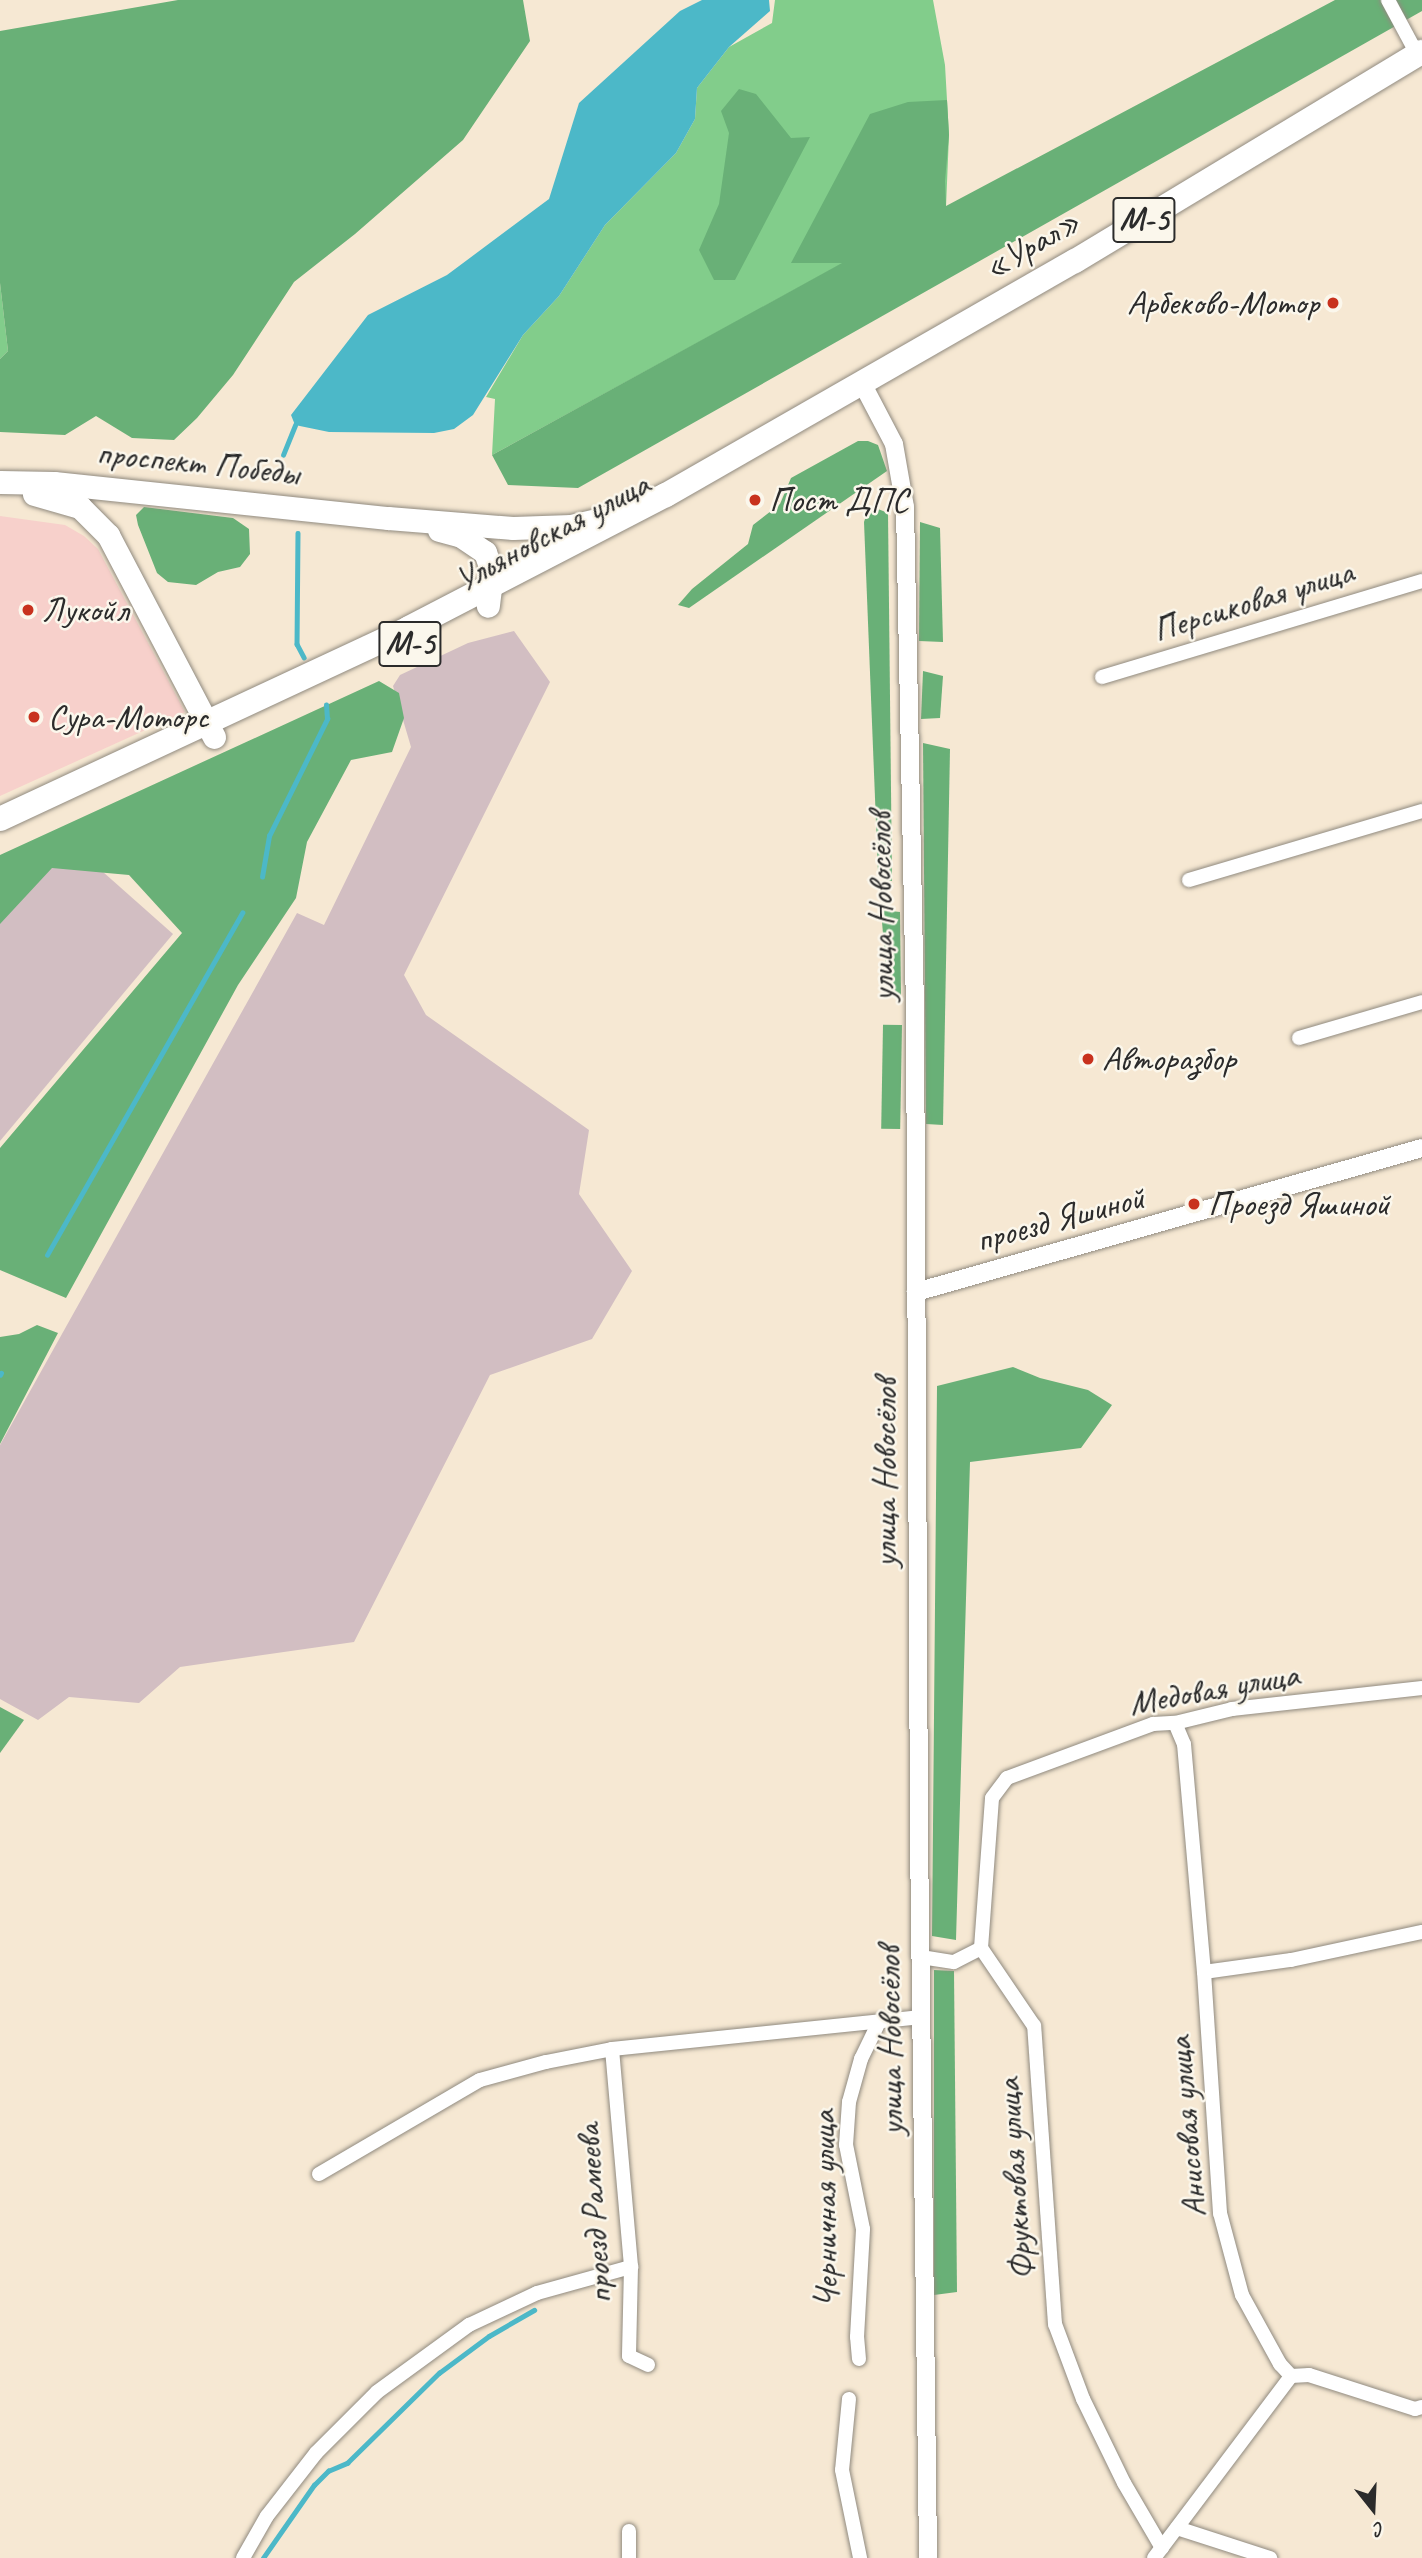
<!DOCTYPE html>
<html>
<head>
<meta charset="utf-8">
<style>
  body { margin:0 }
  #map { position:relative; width:1422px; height:2558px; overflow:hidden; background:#f6e8d3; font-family:Caveat,sans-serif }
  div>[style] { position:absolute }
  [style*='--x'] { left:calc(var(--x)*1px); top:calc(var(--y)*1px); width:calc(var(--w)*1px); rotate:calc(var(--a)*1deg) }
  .built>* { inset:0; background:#f7d0cb }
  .industrial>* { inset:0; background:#d2bec2 }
  .green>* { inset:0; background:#82cd8b }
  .forest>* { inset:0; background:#69b077; transform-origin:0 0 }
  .water>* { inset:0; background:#4cb8c8 }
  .stream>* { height:4.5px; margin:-2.25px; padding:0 2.25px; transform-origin:2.25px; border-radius:2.25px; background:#4cb8c8 }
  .roads { filter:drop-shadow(0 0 2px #908a7f) drop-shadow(0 0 2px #908a7f) }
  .minor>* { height:14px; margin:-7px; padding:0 7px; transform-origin:7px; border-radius:7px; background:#fff }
  .tertiary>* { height:18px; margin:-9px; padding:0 9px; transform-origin:9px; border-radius:9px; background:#fff }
  .primary>* { height:23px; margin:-11.5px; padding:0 11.5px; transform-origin:11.5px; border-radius:11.5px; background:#fff }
  .trunk>* { height:24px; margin:-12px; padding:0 12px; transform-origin:12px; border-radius:12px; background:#fff }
  .dots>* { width:19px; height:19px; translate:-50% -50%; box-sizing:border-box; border:4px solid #fbf7ec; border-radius:50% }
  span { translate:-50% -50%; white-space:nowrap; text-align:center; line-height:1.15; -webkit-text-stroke:5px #fbf7ec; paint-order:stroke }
  .shield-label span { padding:2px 5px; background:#fbf7ec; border:2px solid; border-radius:5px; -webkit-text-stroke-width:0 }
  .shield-label { font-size:33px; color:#2b2b2b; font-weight:700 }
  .street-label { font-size:35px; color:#2b2b2b }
  .poi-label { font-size:35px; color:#2b2b2b }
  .right { translate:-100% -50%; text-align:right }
  .left { translate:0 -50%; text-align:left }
  .north { position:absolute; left:1338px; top:2474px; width:70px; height:70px; -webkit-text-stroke:5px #fbf7ec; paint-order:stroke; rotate:162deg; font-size:19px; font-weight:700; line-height:28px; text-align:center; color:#2b2b2b }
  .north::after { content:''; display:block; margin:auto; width:24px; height:32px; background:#2b2b2b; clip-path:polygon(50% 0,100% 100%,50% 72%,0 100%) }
</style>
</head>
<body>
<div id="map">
  <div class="built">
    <div style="clip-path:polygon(0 516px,65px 525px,84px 536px,98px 549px,185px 712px,0 796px)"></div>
  </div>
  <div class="industrial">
    <div style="clip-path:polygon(514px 631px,550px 682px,404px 975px,426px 1015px,589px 1130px,579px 1194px,632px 1271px,592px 1339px,490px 1375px,354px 1642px,180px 1667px,139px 1703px,69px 1697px,38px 1720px,0 1699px,0 1445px,297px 913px,324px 925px,411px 747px,393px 686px,400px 675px,468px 643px)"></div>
    <div style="clip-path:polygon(76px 848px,173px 934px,0 1141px,0 892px)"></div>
  </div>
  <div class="green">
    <div style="clip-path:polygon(775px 0,933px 0,945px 65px,949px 135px,946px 207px,492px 455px,495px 399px,486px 397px,523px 335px,559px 296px,605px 225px,676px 153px,695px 119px,697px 88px,729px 47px,772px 23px)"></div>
    <div style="clip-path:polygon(0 283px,8px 351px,0 359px)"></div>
  </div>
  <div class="forest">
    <div style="clip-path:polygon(178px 0,523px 0,530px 41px,463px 140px,355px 234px,294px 282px,233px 375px,197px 418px,174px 440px,132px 438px,96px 416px,65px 435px,0 432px,0 359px,8px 351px,0 283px,0 31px)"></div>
    <div style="clip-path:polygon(1335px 0,1422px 0,1422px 11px,578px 488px,508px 485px,492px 455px,842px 263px,791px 263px,870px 114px,908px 102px,947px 100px,949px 135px,945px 181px,946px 206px)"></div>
    <div style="clip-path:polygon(739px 89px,756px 94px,791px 138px,810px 137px,735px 280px,714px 280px,699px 250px,719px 204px,729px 133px,721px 111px)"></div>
    <div style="clip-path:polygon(858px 441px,868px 441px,878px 445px,887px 471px,689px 608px,678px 605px,692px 589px,748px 544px,753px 525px,780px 504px,791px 478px)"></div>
    <div style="clip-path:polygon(144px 507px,233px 518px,249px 529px,250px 554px,240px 567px,218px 572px,196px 585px,168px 582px,157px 573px,138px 525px,136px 515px)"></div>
    <div style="clip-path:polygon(878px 509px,888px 513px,892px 881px,885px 881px,878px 873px,864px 522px,868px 510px)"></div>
    <div style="clip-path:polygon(920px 522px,940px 528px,943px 642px,919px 641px)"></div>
    <div style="clip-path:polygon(923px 671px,943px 676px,940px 718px,921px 719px)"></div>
    <div style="clip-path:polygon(379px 681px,399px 693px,404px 718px,392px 752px,351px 760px,307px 842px,296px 898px,238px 985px,66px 1298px,0 1270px,0 1148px,182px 933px,129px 875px,52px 868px,0 924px,0 855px)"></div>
    <div style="clip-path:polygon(923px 743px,950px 749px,943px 1125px,926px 1124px)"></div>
    <div style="clip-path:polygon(881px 910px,900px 912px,901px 995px,888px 993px)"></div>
    <div style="left:902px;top:1025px;width:104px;height:19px;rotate:91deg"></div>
    <div style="clip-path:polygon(37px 1325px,58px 1333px,0 1444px,0 1337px,19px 1334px)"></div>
    <div style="clip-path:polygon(1013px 1367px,1040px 1378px,1088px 1390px,1112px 1405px,1081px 1448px,970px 1462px,956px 1940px,932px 1936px,937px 1386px)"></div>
    <div style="clip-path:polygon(0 1707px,24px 1720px,0 1753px)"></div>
    <div style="clip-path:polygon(934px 1970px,954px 1971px,957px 2292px,934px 2295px)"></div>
  </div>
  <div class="water">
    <div style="clip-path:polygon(702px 0,769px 0,770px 11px,729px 47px,697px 88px,695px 119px,676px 153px,605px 225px,559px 296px,523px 335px,473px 415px,454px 429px,434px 433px,329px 432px,295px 425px,291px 415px,368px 315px,447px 275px,549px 199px,579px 103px,680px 11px)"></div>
  </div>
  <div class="stream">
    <div style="--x:283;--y:455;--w:32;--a:-68"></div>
    <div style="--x:298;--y:533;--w:111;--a:90.5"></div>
    <div style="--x:297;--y:644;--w:15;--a:62"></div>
    <div style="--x:262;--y:877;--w:42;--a:-80.3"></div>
    <div style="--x:269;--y:836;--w:131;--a:-63.6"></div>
    <div style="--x:327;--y:719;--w:14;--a:-94"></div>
    <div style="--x:47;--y:1255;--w:394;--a:-60.3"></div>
    <div style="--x:0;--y:1375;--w:2;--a:-63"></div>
    <div style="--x:263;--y:2558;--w:89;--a:-55.1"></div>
    <div style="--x:314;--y:2485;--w:20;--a:-45"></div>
    <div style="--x:328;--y:2471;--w:21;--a:-23"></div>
    <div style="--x:347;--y:2463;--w:129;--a:-44.4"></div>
    <div style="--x:439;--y:2373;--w:62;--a:-36.5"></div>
    <div style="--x:489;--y:2336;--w:52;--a:-30"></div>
  </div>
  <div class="roads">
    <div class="minor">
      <div style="--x:1388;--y:0;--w:61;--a:61.8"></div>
      <div style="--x:1102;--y:677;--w:334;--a:-16.7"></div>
      <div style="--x:1189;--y:880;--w:243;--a:-16.5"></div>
      <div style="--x:1299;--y:1038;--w:128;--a:-16.3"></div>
      <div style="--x:1175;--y:1723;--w:23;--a:67"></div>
      <div style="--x:1184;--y:1744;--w:229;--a:85"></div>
      <div style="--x:1204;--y:1972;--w:242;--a:86.2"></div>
      <div style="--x:1220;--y:2213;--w:85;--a:75"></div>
      <div style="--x:1242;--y:2295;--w:79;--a:61.2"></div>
      <div style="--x:1280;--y:2364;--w:16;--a:47"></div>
      <div style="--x:921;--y:1957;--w:33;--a:9"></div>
      <div style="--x:954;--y:1962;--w:30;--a:-27"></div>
      <div style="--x:1204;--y:1972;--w:88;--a:-7.9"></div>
      <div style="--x:1291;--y:1960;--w:134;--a:-12.1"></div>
      <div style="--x:612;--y:2049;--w:219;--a:85"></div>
      <div style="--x:631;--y:2267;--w:89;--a:91.3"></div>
      <div style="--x:629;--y:2356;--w:21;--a:25"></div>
      <div style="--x:319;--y:2174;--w:186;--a:-30.3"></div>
      <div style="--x:480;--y:2080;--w:68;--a:-15.3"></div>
      <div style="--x:546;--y:2062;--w:67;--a:-11.1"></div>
      <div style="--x:612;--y:2049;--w:311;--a:-5.9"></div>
      <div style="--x:859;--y:2359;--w:22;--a:-95"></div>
      <div style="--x:857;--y:2337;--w:108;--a:-86.8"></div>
      <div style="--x:863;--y:2229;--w:86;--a:-101.4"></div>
      <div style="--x:846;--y:2145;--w:43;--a:-86"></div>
      <div style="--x:849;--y:2102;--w:45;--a:-74.4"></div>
      <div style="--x:861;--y:2059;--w:41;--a:-64.1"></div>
      <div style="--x:1291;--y:2376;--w:18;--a:-3"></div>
      <div style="--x:1309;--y:2375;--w:111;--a:17.8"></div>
      <div style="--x:1415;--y:2409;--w:7;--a:-16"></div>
      <div style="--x:849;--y:2399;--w:71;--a:95.6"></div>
      <div style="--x:842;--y:2470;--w:90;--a:78.4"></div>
      <div style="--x:1177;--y:2528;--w:98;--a:17.9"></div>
      <div style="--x:629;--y:2531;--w:27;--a:90"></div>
      <div style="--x:1162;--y:2548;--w:75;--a:-120.3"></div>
      <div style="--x:1124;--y:2483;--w:93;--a:-116"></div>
      <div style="--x:1083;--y:2399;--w:80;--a:-110.5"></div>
      <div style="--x:1055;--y:2324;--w:299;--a:-94"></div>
      <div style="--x:1034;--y:2026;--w:94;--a:-124.2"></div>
      <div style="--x:981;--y:1948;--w:150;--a:-85.8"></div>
      <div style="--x:992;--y:1798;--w:25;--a:-53"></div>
      <div style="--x:1007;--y:1778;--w:156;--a:-20.3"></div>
      <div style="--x:1153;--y:1724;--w:22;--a:-3"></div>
      <div style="--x:1175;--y:1723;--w:59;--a:-13.8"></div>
      <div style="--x:1232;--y:1709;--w:191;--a:-6.3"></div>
      <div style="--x:243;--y:2558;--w:48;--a:-60.3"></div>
      <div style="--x:267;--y:2516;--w:80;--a:-52.1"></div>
      <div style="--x:316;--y:2453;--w:86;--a:-45"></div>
      <div style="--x:377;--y:2392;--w:114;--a:-36.1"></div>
      <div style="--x:469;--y:2325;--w:75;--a:-25.2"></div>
      <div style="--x:537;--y:2293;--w:98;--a:-15.5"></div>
      <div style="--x:1154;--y:2558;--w:228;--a:-53"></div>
    </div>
    <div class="tertiary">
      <div style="--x:862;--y:383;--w:69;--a:62.3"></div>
      <div style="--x:894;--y:444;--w:64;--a:80.1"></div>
      <div style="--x:905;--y:507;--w:503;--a:88.86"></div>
      <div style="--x:915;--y:1010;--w:828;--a:89.72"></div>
      <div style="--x:919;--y:1838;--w:720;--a:89.28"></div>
      <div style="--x:916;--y:1292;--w:526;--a:-15.89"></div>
    </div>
    <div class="primary">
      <div style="--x:0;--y:482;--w:54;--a:1.1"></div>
      <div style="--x:54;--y:483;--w:336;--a:6"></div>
      <div style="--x:388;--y:518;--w:125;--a:4.6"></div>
      <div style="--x:513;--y:528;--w:58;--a:-2"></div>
      <div style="--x:571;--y:526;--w:44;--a:-13.1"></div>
      <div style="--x:34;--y:494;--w:48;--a:15.8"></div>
      <div style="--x:80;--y:507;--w:40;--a:45"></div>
      <div style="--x:108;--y:535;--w:228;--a:62.3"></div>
      <div style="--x:439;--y:530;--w:23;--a:15"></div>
      <div style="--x:461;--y:536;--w:29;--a:34"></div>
      <div style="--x:485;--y:552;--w:21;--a:71"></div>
      <div style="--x:492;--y:572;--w:34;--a:97"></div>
    </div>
    <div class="trunk">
      <div style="--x:0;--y:819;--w:451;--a:-25"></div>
      <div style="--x:409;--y:628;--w:289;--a:-27.4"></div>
      <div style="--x:666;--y:495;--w:471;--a:-29.8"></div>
      <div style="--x:1075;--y:261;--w:405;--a:-31.1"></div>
    </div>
  </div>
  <div class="dots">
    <div style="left:1333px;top:303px;background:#c8321e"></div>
    <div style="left:755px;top:500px;background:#c8321e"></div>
    <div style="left:28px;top:610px;background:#c8321e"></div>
    <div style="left:34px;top:717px;background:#c8321e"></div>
    <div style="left:1088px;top:1059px;background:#c8321e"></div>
    <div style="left:1194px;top:1204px;background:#c8321e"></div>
  </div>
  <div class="shield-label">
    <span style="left:1144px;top:220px">М-5</span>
    <span style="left:410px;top:644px">М-5</span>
  </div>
  <div class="street-label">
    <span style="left:1032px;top:245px;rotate:-30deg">«Урал»</span>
    <span style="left:198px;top:463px;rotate:6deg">проспект Победы</span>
    <span style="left:552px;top:532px;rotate:-28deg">Ульяновская улица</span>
    <span style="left:1253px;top:601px;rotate:-17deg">Персиковая улица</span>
    <span style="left:881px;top:907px;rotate:-91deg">улица Новосёлов</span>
    <span style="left:1060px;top:1219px;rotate:-15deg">проезд Яшиной</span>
    <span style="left:885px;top:1473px;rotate:-90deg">улица Новосёлов</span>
    <span style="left:1214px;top:1689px;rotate:-10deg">Медовая улица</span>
    <span style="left:890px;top:2041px;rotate:-91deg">улица Новосёлов</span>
    <span style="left:1187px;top:2127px;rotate:-95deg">Анисовая улица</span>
    <span style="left:1015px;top:2179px;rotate:-94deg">Фруктовая улица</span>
    <span style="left:825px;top:2209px;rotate:-91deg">Черничная улица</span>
    <span style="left:594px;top:2214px;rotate:-94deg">проезд Рамеева</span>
  </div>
  <div class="poi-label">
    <span class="right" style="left:1319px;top:303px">Арбеково-Мотор</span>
    <span class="left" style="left:769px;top:500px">Пост ДПС</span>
    <span class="left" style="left:42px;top:610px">Лукойл</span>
    <span class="left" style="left:48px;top:717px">Сура-Моторс</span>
    <span class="left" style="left:1102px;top:1059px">Авторазбор</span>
    <span class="left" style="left:1208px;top:1204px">Проезд Яшиной</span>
  </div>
  <div class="north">С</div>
</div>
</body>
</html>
